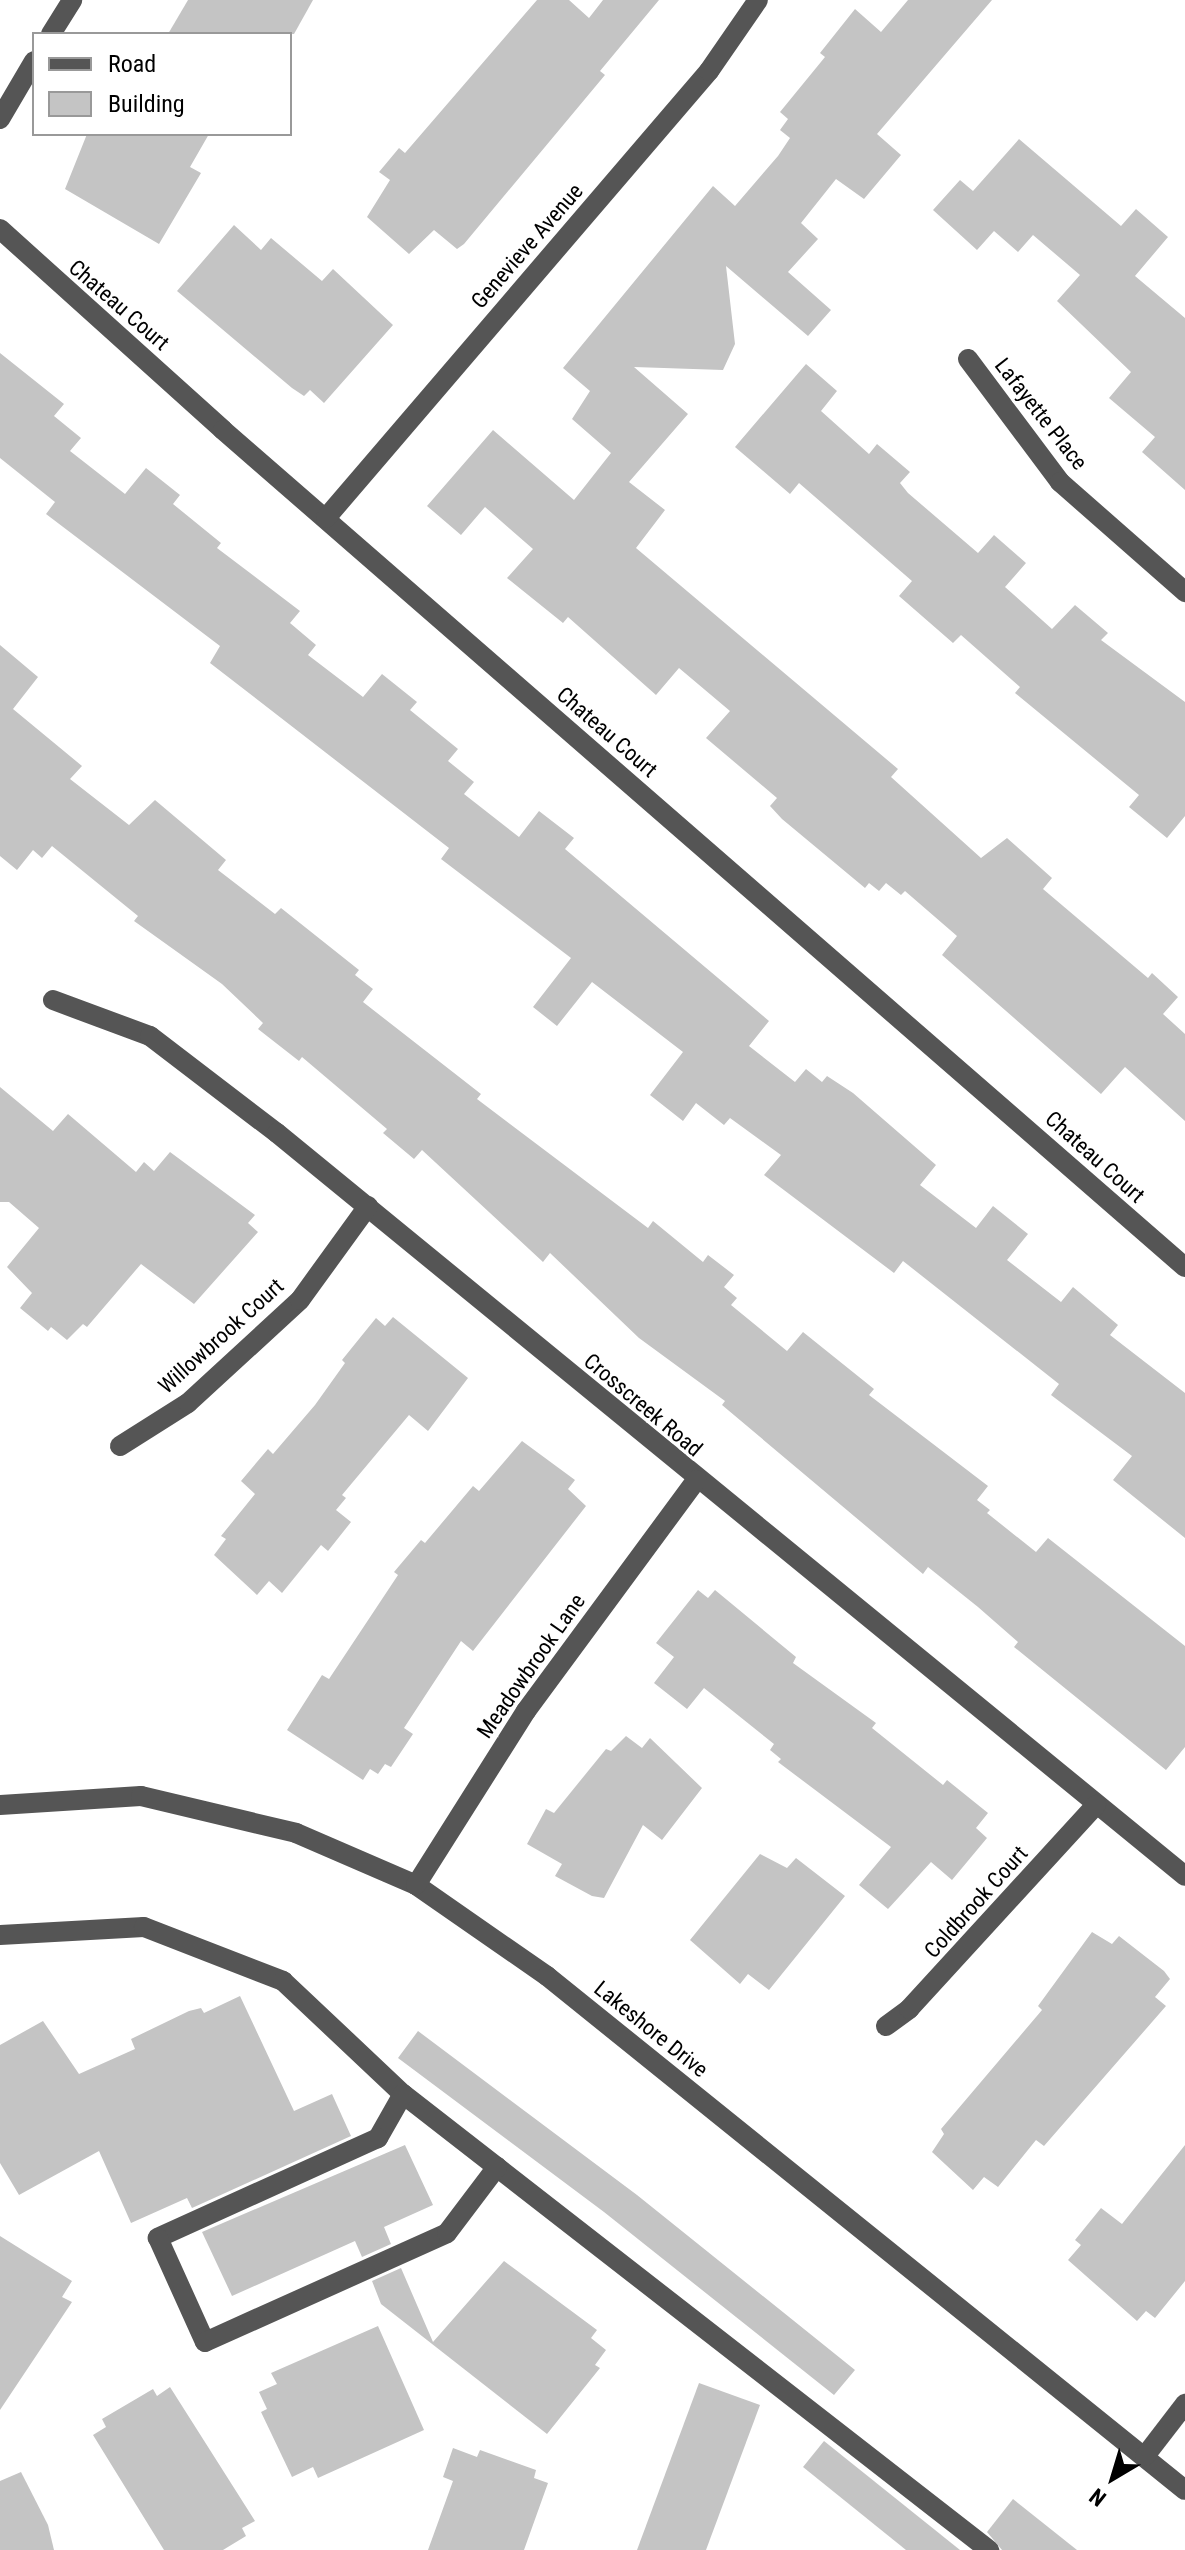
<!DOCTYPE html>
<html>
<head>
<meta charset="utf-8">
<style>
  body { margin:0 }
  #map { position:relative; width:1185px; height:2550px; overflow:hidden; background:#fff; font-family:"Roboto Condensed",sans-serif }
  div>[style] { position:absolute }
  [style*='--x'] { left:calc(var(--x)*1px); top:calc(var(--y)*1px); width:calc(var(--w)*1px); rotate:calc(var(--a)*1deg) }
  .building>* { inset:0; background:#c4c4c4 }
  .minor>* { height:20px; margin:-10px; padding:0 10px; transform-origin:10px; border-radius:10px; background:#555 }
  span { translate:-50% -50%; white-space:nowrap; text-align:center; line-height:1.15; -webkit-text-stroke:6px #fff; paint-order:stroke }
  .street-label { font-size:22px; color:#000 }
  .legend { position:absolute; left:32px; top:32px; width:260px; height:104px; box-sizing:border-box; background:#fff; border:2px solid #999; margin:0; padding:10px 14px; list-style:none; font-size:24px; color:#000 }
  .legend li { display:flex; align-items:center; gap:16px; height:40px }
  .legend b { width:40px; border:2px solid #999 }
  .north { position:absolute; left:1073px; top:2438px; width:80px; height:80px; -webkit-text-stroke:6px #fff; paint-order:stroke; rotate:218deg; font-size:22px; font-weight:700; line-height:32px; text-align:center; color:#000 }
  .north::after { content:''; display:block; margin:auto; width:28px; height:36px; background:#000; clip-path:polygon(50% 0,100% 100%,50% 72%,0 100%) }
</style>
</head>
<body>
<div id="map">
  <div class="building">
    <div style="clip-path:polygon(188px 0,313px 0,294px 34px,168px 34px)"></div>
    <div style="clip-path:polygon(537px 0,569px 0,589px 18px,603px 0,659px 0,600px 71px,605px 75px,464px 244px,457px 249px,434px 230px,409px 254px,367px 217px,390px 180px,379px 172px,399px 148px,405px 153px)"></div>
    <div style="clip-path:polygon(908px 0,992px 0,877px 134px,901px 155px,864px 199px,836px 179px,801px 223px,818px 239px,788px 272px,831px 310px,808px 336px,726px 266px,735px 344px,723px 370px,634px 367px,688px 414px,629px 482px,665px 510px,636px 548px,898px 769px,891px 777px,981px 858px,1007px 838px,1052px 878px,1043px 889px,1148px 978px,1152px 973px,1178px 997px,1163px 1014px,1185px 1034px,1185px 1121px,1125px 1067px,1101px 1094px,942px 955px,957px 936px,905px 891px,901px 895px,886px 883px,879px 891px,869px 883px,865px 888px,782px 819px,770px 806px,777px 798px,706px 738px,730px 711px,679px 668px,656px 695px,568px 617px,563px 623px,507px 578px,533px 549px,485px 507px,461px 535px,427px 506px,493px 430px,574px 500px,611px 453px,572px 419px,590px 391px,563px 368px,713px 186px,735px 206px,778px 156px,790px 138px,780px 130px,788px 119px,780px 112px,825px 57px,820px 53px,855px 9px,881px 32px)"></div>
    <div style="clip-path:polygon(87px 134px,209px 134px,190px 167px,201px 173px,159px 244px,65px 189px)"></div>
    <div style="clip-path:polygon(1019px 139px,1121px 226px,1136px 209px,1168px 237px,1135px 276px,1185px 318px,1185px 490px,1142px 452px,1155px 437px,1109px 398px,1131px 372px,1057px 301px,1080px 275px,1033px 235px,1018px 252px,994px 231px,977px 250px,933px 210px,960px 180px,973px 191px)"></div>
    <div style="clip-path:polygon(234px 225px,261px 250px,271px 238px,322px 281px,333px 269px,393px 325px,324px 403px,310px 390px,304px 396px,292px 388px,177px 291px)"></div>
    <div style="clip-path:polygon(0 353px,64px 404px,54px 416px,81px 438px,70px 451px,125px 494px,146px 468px,180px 495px,173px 504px,221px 543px,217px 548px,300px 611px,290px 623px,316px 645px,308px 655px,363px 697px,382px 674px,417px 702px,410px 710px,458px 749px,448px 761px,474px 782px,464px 794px,519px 837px,539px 811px,574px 838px,565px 849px,769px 1021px,749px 1046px,795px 1082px,806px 1069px,822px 1082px,827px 1076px,853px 1093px,936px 1165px,920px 1185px,976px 1228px,993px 1206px,1028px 1234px,1007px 1260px,1061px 1302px,1073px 1287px,1118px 1325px,1110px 1335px,1185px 1393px,1185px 1538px,1113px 1480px,1132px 1456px,1051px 1395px,1059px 1384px,903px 1261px,894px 1273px,764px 1175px,781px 1155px,730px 1118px,724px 1125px,696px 1103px,683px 1121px,650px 1095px,683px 1052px,592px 982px,557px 1026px,533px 1007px,571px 958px,441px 859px,449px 848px,210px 663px,220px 646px,46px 514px,55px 502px,0 458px)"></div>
    <div style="clip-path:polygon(806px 364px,837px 391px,821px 411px,869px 454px,877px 444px,910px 472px,900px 483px,908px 493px,978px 553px,994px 535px,1026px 563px,1005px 587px,1052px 629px,1075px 605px,1108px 633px,1101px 640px,1185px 702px,1185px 816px,1167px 838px,1129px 807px,1139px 795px,1015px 693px,1020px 687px,961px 635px,953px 643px,899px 596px,912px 581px,799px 483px,790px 494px,735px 447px)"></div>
    <div style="clip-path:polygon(0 645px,38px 677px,13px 709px,82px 766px,70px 779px,129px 825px,155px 800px,226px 860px,218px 870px,275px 914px,281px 908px,359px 970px,355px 975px,373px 989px,363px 1002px,481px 1094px,477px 1099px,648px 1228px,653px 1221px,703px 1262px,708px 1255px,734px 1275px,724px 1287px,737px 1298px,731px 1305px,787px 1351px,803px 1332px,874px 1389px,869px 1395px,988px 1486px,977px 1500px,990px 1510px,987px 1513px,1036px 1552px,1048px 1538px,1185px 1646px,1185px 1747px,1166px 1770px,1014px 1647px,1018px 1642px,978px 1607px,928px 1567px,923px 1574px,722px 1405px,725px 1401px,639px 1338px,550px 1253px,543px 1262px,422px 1150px,414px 1159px,383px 1133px,387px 1129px,302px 1057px,299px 1061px,258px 1029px,263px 1023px,222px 984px,134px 921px,138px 916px,52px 846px,42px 858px,33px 850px,17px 870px,0 856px)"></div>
    <div style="clip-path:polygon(0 1087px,53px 1131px,68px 1114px,136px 1172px,144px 1162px,154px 1171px,170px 1152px,255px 1215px,248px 1223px,258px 1232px,194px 1304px,141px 1264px,87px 1327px,83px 1324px,67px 1340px,51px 1327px,48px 1331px,20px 1308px,32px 1293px,7px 1267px,39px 1228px,9px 1202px,0 1202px)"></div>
    <div style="clip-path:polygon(393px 1317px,468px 1378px,428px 1431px,409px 1415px,342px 1495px,346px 1498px,336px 1510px,351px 1522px,328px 1551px,321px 1545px,282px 1593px,269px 1581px,257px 1595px,214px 1555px,226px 1539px,221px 1536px,255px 1494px,241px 1481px,268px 1449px,273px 1454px,315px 1405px,345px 1363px,342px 1360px,376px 1318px,385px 1326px)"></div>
    <div style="clip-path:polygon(522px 1441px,575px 1480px,568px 1489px,586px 1506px,473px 1651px,461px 1641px,404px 1728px,413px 1734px,391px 1767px,385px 1764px,378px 1774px,370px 1769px,363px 1780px,287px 1730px,322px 1675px,329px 1679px,398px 1575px,394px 1572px,421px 1540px,425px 1543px,473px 1486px,479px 1491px)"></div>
    <div style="clip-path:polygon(698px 1590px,708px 1598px,715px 1590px,796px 1657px,793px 1663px,876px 1723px,872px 1728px,943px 1785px,947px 1780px,988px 1813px,976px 1828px,987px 1838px,952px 1880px,931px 1862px,888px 1909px,859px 1885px,891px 1847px,778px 1762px,781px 1759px,770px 1750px,774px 1744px,704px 1688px,687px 1709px,654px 1683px,674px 1657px,656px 1643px)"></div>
    <div style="clip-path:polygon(626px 1736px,642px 1748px,650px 1738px,702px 1788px,662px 1840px,643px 1825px,604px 1898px,592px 1896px,555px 1876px,562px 1864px,527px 1844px,546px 1809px,554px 1813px,606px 1749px,611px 1751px)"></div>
    <div style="clip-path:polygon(760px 1854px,787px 1868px,796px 1858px,845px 1896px,769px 1990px,748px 1974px,740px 1984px,690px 1940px)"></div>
    <div style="clip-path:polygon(1092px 1932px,1112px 1944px,1119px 1936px,1164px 1971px,1170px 1979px,1155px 1997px,1166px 2006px,1044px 2146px,1036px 2140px,998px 2187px,984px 2177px,973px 2190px,932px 2152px,944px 2134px,941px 2129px,1042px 2010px,1038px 2006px)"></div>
    <div style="clip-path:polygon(240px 1996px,294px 2111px,332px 2094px,351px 2136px,192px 2208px,187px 2198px,131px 2223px,99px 2151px,19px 2195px,0 2163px,0 2045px,43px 2021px,79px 2074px,135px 2049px,131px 2039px,189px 2011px,201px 2008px,204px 2013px)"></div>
    <div style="clip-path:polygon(418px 2031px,637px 2195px,855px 2370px,834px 2395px,604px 2212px,398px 2058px)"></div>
    <div style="clip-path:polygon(405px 2145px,433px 2205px,384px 2227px,391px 2244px,362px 2257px,355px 2241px,232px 2296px,202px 2232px)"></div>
    <div style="clip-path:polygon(1185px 2145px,1185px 2281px,1155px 2318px,1146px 2311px,1137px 2321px,1068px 2260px,1081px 2245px,1075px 2240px,1101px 2208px,1122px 2224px)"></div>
    <div style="clip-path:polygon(0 2236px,72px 2281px,62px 2297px,72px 2302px,0 2410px)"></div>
    <div style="clip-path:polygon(504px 2261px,597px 2330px,591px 2338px,606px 2350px,595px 2365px,600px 2368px,547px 2434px,381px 2304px,372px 2281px,401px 2268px,433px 2342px)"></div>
    <div style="clip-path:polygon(378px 2326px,424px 2430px,318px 2478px,313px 2467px,292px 2477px,261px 2412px,267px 2409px,259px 2392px,277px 2384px,271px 2373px)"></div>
    <div style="clip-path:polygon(699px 2383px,760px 2405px,706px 2550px,637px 2550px)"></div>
    <div style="clip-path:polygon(170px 2387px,255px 2521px,242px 2528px,246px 2536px,223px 2550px,164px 2550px,93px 2435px,106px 2427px,102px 2419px,153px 2389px,157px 2396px)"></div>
    <div style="clip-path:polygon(824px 2441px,960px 2550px,906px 2550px,803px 2467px)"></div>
    <div style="clip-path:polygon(453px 2448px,477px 2457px,480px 2450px,536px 2470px,534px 2478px,548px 2483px,524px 2550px,428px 2550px,453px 2481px,443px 2477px)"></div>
    <div style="clip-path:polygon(21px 2472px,48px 2525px,54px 2550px,0 2550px,0 2481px)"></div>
    <div style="clip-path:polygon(1013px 2499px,1077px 2550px,1002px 2550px,987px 2532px)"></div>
  </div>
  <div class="minor">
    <div style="--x:51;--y:34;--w:40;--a:-58"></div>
    <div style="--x:0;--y:119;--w:67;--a:-59.6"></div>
    <div style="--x:0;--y:229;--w:300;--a:42"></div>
    <div style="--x:223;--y:430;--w:1275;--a:41.03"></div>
    <div style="--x:968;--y:359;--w:154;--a:53.2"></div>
    <div style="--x:1060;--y:482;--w:167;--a:41.3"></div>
    <div style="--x:326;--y:518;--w:589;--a:-49.41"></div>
    <div style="--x:709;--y:71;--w:86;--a:-55.4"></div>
    <div style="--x:53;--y:1000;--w:103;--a:20.4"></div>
    <div style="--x:150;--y:1036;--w:160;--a:37.4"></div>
    <div style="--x:277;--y:1133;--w:1173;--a:39.29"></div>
    <div style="--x:120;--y:1446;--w:80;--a:-32.3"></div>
    <div style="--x:188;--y:1403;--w:152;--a:-42.6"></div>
    <div style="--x:300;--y:1300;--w:116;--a:-54.1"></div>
    <div style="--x:0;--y:1805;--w:141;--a:-3.7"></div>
    <div style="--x:141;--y:1796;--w:159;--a:13.4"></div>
    <div style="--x:296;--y:1833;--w:131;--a:23.4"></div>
    <div style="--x:416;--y:1885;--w:160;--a:34.8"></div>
    <div style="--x:547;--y:1976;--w:819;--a:38.86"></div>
    <div style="--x:416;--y:1885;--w:206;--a:-57.7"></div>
    <div style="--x:526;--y:1711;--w:287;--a:-53.6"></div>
    <div style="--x:0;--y:1935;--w:144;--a:-3.2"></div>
    <div style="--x:144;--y:1927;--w:149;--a:21.2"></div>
    <div style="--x:283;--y:1981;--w:165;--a:43.3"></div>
    <div style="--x:403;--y:2094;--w:743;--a:37.89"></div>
    <div style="--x:886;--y:2026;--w:29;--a:-36"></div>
    <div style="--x:909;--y:2009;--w:277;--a:-47.5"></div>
    <div style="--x:403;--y:2094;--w:51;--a:119.6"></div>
    <div style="--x:378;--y:2138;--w:242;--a:155.6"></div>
    <div style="--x:158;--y:2238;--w:114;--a:65.7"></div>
    <div style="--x:205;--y:2342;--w:265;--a:-24.2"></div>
    <div style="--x:447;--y:2233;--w:83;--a:-52.9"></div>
    <div style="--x:1145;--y:2456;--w:66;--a:-52.4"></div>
  </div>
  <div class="street-label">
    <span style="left:527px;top:246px;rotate:-49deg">Genevieve Avenue</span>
    <span style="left:119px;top:305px;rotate:41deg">Chateau Court</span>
    <span style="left:1041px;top:414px;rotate:52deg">Lafayette Place</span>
    <span style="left:607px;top:732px;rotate:41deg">Chateau Court</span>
    <span style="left:1095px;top:1157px;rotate:42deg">Chateau Court</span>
    <span style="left:221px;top:1336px;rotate:-42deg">Willowbrook Court</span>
    <span style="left:643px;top:1405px;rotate:40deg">Crosscreek Road</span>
    <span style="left:531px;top:1666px;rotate:-55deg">Meadowbrook Lane</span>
    <span style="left:976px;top:1902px;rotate:-48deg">Coldbrook Court</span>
    <span style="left:651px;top:2029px;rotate:39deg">Lakeshore Drive</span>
  </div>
  <ul class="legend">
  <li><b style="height:10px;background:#555"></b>Road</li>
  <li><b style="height:22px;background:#c4c4c4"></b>Building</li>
  </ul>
  <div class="north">N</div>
</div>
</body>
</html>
